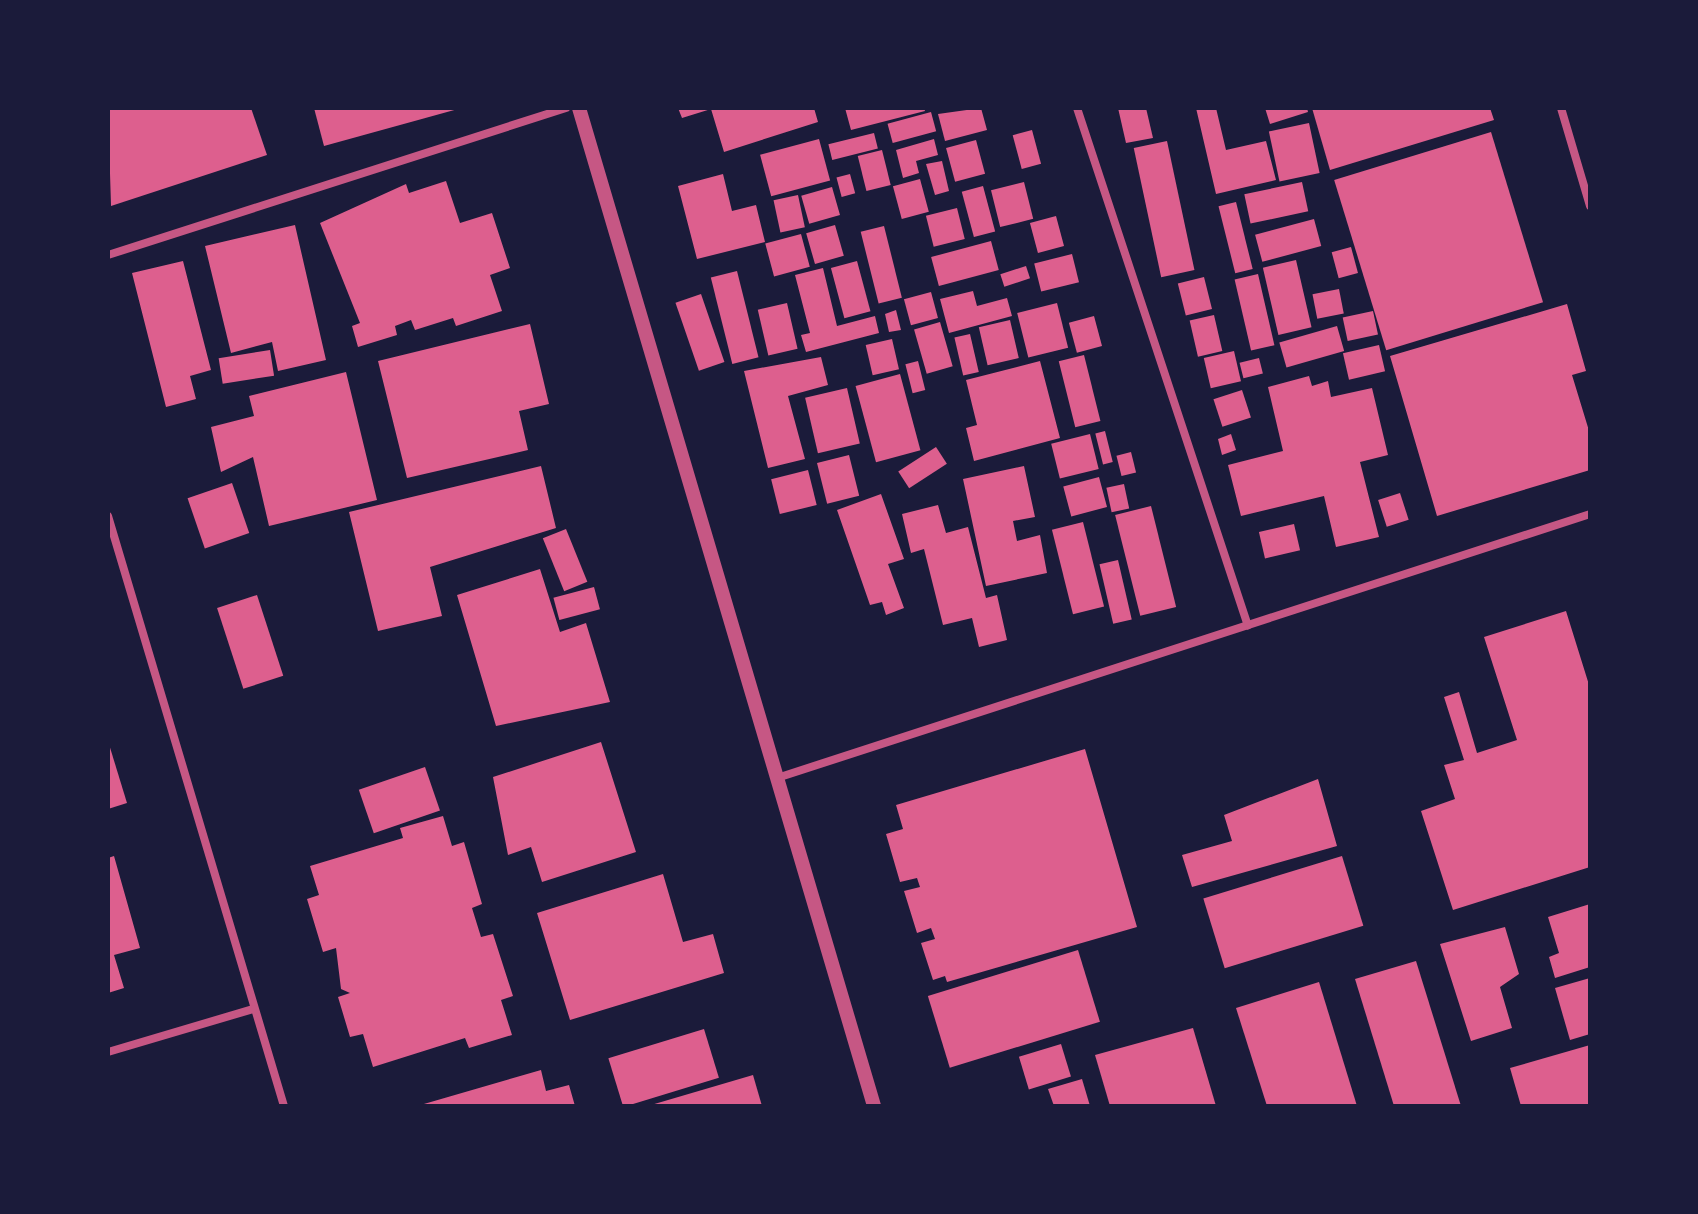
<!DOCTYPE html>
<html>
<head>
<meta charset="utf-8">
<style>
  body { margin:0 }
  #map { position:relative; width:1698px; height:1214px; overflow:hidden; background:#1b1b3a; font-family:"Space Grotesk",sans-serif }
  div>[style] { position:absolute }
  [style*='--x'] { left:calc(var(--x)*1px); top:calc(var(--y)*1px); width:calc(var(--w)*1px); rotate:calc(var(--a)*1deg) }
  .building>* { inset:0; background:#dd5f8e; transform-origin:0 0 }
  .minor>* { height:8px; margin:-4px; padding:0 4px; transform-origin:4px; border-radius:4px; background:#c65784 }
  .tertiary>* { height:14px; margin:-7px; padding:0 7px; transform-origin:7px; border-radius:7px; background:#c65784 }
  span { translate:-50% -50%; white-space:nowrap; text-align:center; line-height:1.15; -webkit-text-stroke:7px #1b1b3a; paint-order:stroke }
  .frame { position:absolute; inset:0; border:110px solid #1b1b3a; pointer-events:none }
</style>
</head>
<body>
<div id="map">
  <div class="building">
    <div style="clip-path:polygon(108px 108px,251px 108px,267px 155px,111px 206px)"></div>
    <div style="clip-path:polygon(314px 108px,458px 108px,458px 109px,324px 146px)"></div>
    <div style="clip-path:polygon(678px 108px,814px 108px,818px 122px,724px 152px,711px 109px,682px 118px)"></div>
    <div style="clip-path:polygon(845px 108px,924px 108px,925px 111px,851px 130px)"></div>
    <div style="clip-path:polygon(981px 108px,987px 130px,945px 141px,938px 114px)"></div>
    <div style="clip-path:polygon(1118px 108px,1146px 108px,1153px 138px,1126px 143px)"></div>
    <div style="clip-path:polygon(1196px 108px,1216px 108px,1226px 150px,1266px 141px,1276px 180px,1216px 194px)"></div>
    <div style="clip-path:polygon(1265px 108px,1307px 108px,1308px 112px,1270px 124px)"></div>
    <div style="clip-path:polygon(1312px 108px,1490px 108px,1494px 120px,1330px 170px)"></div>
    <div style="left:931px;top:112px;width:20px;height:45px;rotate:75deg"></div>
    <div style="left:1309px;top:123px;width:51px;height:41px;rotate:78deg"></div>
    <div style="left:1032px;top:130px;width:35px;height:20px;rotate:75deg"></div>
    <div style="left:1491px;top:132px;width:178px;height:164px;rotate:73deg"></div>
    <div style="left:874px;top:133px;width:16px;height:47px;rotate:76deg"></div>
    <div style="left:819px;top:139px;width:43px;height:61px;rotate:75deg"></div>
    <div style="clip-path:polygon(934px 139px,938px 155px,916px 161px,919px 173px,903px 178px,896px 150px)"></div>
    <div style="left:976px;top:140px;width:35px;height:31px;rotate:75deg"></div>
    <div style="left:1167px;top:141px;width:132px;height:34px;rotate:78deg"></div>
    <div style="left:882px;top:150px;width:36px;height:25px;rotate:76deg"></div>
    <div style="clip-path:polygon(942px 161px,949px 191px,935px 195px,926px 164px)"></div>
    <div style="clip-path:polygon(723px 174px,732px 211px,756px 205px,765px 242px,697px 259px,678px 186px)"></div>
    <div style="left:850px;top:174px;width:20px;height:14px;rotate:75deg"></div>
    <div style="left:920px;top:179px;width:34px;height:28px;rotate:75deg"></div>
    <div style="clip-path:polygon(446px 181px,460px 223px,492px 213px,510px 268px,490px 275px,502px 311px,456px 326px,453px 318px,415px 330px,411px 320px,395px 326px,397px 335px,358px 347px,352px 326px,360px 323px,320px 223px,406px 184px,409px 193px)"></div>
    <div style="left:1024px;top:182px;width:38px;height:34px;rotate:76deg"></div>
    <div style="left:1302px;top:182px;width:30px;height:59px;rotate:78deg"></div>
    <div style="left:983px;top:186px;width:47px;height:22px;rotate:75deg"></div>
    <div style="left:832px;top:187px;width:29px;height:32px;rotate:74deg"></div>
    <div style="left:798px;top:195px;width:33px;height:25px;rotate:78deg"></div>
    <div style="left:1236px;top:202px;width:69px;height:18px;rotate:76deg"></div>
    <div style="left:957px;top:208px;width:32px;height:32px;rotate:76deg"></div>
    <div style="left:1056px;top:216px;width:31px;height:27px;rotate:75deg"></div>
    <div style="left:1314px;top:219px;width:28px;height:61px;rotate:75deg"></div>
    <div style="clip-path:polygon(295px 225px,326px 360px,278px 371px,272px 342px,231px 353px,205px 246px)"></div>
    <div style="left:835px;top:225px;width:32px;height:30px;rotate:74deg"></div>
    <div style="left:884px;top:226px;width:74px;height:24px;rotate:76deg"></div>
    <div style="left:801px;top:234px;width:34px;height:37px;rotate:75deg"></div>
    <div style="left:991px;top:241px;width:30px;height:62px;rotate:75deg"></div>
    <div style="left:1351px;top:247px;width:27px;height:20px;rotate:75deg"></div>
    <div style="left:1072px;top:254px;width:29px;height:39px;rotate:76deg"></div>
    <div style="left:1296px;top:260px;width:69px;height:34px;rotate:77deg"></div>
    <div style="clip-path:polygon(183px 261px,211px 370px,190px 376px,196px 399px,166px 407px,132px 273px)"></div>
    <div style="left:857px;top:261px;width:52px;height:27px;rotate:75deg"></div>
    <div style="left:1026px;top:266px;width:13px;height:27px;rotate:72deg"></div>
    <div style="clip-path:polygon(823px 268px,837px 326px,875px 316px,879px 333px,806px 352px,801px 335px,810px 333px,795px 275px)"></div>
    <div style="left:737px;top:271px;width:89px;height:27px;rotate:76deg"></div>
    <div style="left:1258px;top:274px;width:73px;height:24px;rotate:77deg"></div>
    <div style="left:1204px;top:277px;width:33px;height:27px;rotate:76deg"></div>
    <div style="left:1339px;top:289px;width:25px;height:27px;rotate:79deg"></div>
    <div style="clip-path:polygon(973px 291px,977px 306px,1007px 298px,1012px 316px,949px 333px,940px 299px)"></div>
    <div style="left:931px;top:292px;width:27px;height:28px;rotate:75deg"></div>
    <div style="left:701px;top:294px;width:72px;height:27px;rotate:71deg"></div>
    <div style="left:787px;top:303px;width:47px;height:30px;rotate:77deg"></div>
    <div style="left:1057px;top:303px;width:46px;height:41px;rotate:76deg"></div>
    <div style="clip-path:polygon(1567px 304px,1586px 371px,1572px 375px,1590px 434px,1590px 470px,1437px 516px,1390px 356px)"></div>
    <div style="clip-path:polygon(896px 310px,901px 330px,889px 332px,885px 314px)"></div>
    <div style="left:1373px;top:311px;width:24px;height:31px;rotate:78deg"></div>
    <div style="left:1214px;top:315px;width:37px;height:25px;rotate:77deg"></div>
    <div style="left:1094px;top:316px;width:31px;height:26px;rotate:75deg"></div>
    <div style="left:1010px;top:320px;width:39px;height:32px;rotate:77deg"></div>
    <div style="left:940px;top:322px;width:46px;height:27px;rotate:74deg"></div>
    <div style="clip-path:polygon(530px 324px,549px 404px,519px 411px,528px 450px,407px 478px,378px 361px)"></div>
    <div style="left:1337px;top:326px;width:26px;height:60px;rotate:74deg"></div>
    <div style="left:970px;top:334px;width:39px;height:16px;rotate:77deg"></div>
    <div style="left:892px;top:339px;width:31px;height:27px;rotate:77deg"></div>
    <div style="left:1379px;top:345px;width:27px;height:37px;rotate:77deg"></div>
    <div style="left:270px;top:350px;width:26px;height:52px;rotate:81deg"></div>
    <div style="left:1234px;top:351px;width:31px;height:31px;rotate:77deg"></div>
    <div style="left:1084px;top:355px;width:68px;height:26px;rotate:76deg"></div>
    <div style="clip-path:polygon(821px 357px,828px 385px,788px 396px,805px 459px,768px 468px,744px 371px)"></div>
    <div style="left:1259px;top:358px;width:16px;height:20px;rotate:76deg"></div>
    <div style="left:918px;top:361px;width:30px;height:13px;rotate:76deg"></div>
    <div style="clip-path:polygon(1040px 361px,1060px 438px,974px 461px,966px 428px,977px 425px,966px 380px)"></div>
    <div style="clip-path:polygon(346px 372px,377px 500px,269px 526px,253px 457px,221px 472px,211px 427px,254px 416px,249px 396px)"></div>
    <div style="left:900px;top:374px;width:79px;height:46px;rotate:75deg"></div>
    <div style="clip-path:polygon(1309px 376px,1312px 386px,1328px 381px,1331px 397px,1372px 388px,1388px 455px,1360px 462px,1379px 537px,1336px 547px,1324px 496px,1241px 516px,1228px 465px,1283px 451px,1268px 387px)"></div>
    <div style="left:847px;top:388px;width:57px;height:43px;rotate:77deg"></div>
    <div style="left:1242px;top:390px;width:29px;height:30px;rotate:72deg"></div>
    <div style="left:1105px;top:431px;width:32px;height:10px;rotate:76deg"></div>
    <div style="left:1090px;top:434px;width:36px;height:40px;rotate:76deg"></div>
    <div style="clip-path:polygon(1231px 434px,1236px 450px,1222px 455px,1218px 439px)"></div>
    <div style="left:936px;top:447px;width:20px;height:45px;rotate:57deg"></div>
    <div style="left:1131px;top:452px;width:21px;height:15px;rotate:76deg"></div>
    <div style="left:849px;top:455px;width:42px;height:33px;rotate:76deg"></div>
    <div style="clip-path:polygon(541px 466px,556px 528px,430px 567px,442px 616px,378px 631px,349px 512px)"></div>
    <div style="clip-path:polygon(1024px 466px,1035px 517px,1013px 521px,1017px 541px,1040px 535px,1047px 573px,986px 586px,963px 479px)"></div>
    <div style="left:808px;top:470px;width:36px;height:38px;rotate:76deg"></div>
    <div style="left:1099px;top:477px;width:31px;height:37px;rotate:75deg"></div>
    <div style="left:232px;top:483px;width:53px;height:47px;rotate:71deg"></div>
    <div style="left:1124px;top:484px;width:25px;height:18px;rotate:78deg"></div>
    <div style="left:1400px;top:493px;width:28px;height:23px;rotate:72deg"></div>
    <div style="clip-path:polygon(881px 494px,904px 559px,888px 564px,904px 608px,886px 615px,882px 602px,870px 605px,837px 510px)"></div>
    <div style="clip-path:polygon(938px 505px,946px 533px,968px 527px,986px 598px,997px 595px,1007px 640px,979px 647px,972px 618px,943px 625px,924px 549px,911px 553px,902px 514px)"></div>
    <div style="left:1151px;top:506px;width:104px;height:37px;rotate:76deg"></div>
    <div style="left:1083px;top:522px;width:87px;height:32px;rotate:76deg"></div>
    <div style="left:1294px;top:524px;width:27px;height:36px;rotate:77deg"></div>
    <div style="left:566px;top:529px;width:57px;height:25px;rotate:68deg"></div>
    <div style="left:1118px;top:560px;width:61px;height:19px;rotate:77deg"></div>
    <div style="clip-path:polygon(540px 569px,560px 632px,586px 623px,610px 702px,496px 726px,457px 595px)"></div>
    <div style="left:594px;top:587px;width:23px;height:42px;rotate:75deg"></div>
    <div style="left:257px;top:595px;width:85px;height:42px;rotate:72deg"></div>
    <div style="clip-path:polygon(1566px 611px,1590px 688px,1590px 867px,1453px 910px,1421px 811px,1455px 799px,1444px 765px,1464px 760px,1444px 697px,1459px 692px,1477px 753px,1517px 740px,1484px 637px)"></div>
    <div style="clip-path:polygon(108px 741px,127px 803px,108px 809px)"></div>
    <div style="clip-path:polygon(601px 742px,636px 852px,542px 882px,531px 847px,508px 855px,493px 777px)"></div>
    <div style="clip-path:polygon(1085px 749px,1137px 927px,947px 982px,945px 976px,933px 980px,921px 943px,935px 939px,931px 928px,917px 933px,904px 891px,920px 887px,917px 878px,900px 882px,886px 834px,903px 829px,896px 805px)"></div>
    <div style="left:425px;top:767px;width:46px;height:70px;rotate:71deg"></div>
    <div style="clip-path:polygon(1318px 779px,1337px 846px,1192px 887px,1182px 855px,1232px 841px,1224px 815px)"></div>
    <div style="clip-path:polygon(443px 816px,452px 846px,464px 842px,482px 904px,472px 908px,481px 937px,493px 934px,513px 996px,501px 1000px,512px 1035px,469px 1048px,465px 1038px,373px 1067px,363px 1034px,350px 1037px,338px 997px,350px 993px,341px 989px,336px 948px,323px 952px,307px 899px,319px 895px,310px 866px,403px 838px,400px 828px)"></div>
    <div style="clip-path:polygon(114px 856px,140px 948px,114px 955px,124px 988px,108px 993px,108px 858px)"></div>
    <div style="left:1342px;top:856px;width:73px;height:145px;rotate:73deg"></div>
    <div style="clip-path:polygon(663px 874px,683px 942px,713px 934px,724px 973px,570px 1020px,537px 913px)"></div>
    <div style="clip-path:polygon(1590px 904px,1590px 967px,1555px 978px,1549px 957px,1559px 953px,1548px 917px)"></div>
    <div style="clip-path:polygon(1505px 927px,1519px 974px,1500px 987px,1512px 1028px,1471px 1041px,1440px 944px)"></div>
    <div style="left:1078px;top:950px;width:75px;height:157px;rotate:73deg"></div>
    <div style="clip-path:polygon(1416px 961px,1461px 1106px,1394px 1106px,1355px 979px)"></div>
    <div style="clip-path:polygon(1590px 978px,1590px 1034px,1570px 1040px,1555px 988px)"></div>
    <div style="clip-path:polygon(1319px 982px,1357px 1106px,1267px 1106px,1236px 1008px)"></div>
    <div style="clip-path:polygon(1193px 1028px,1216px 1106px,1110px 1106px,1095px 1055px)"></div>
    <div style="left:704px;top:1029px;width:51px;height:100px;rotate:73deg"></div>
    <div style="left:1061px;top:1044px;width:34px;height:44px;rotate:73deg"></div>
    <div style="clip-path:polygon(1590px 1045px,1590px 1106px,1521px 1106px,1510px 1068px)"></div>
    <div style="clip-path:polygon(541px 1070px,546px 1091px,569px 1085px,575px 1106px,417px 1106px)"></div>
    <div style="clip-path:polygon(753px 1075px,762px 1106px,651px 1106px,651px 1105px)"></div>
    <div style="clip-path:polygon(1082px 1079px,1090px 1106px,1054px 1106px,1048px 1089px)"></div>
  </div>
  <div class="minor">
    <div style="--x:1077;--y:108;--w:545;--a:71.73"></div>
    <div style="--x:1561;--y:108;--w:102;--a:73.5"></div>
    <div style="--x:108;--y:255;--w:481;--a:-17.8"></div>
    <div style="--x:108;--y:516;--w:616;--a:73.39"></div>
    <div style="--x:777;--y:778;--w:855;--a:-17.99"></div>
    <div style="--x:108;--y:1052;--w:151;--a:-16.5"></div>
  </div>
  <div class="tertiary">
    <div style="--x:579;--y:108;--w:1041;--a:73.53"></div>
  </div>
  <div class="frame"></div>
</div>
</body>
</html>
